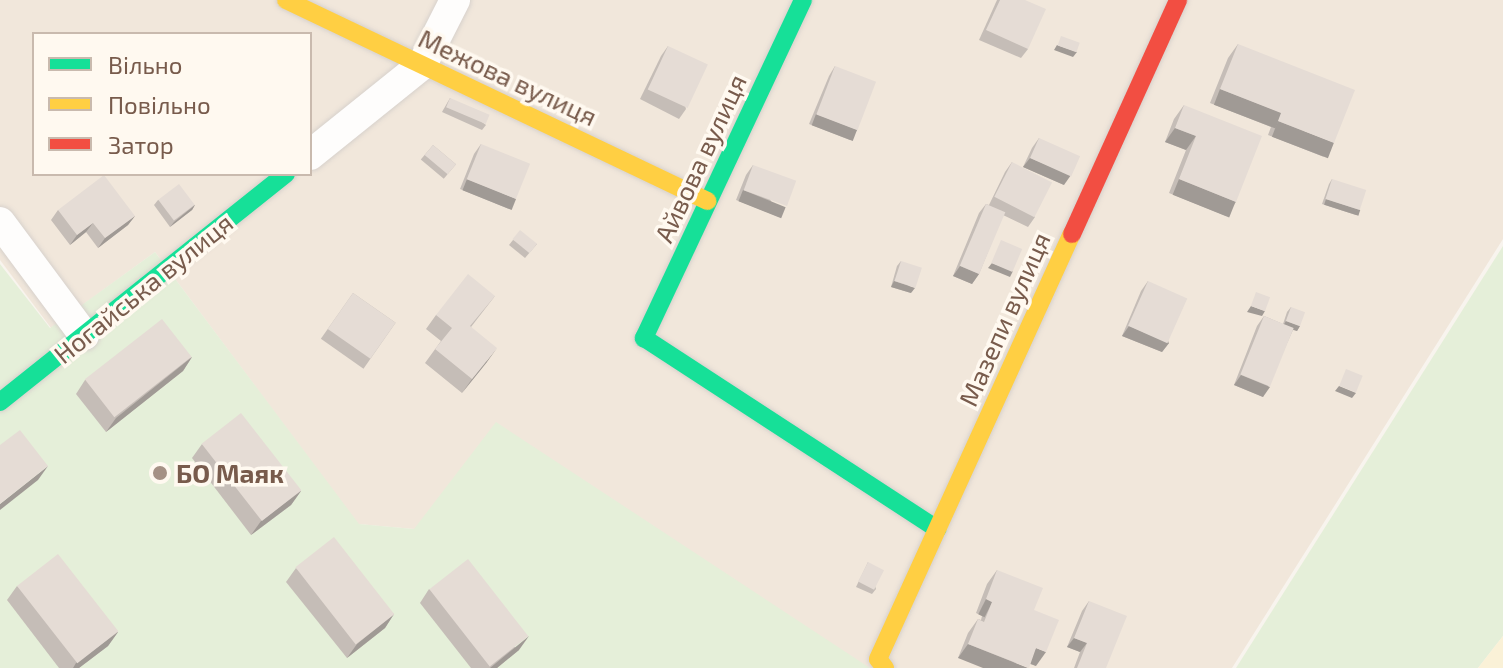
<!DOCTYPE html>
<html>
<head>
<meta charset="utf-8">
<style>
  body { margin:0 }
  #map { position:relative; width:1503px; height:668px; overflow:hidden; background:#f8f4ee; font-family:"Exo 2",sans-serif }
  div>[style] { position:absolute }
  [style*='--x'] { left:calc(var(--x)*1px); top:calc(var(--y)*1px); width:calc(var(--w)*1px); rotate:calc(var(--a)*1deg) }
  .residential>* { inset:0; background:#f1e7db }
  .green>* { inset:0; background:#e5efd9 }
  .sand>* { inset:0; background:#faf1d7 }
  .roads { filter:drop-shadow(0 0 2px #d7d1cc) drop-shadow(0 0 2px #d7d1cc) }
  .street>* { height:30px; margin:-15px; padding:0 15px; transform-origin:15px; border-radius:15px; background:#fefdfc }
  .fast>* { height:18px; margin:-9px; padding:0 9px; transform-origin:9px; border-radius:9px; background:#16e098 }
  .slow>* { height:18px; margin:-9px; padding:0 9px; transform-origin:9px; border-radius:9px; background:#ffcf43 }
  .jam>* { height:18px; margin:-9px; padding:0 9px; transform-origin:9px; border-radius:9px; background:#f24e42 }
  .wall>* { inset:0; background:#c5bdb7; transform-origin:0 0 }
  .shaded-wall>* { inset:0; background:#a09a95; transform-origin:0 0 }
  .building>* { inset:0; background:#e5dcd5; transform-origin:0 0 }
  .dots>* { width:22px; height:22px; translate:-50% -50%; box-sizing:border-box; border:4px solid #fff9f0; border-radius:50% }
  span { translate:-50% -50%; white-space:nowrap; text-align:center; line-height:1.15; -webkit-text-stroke:7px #fff9f0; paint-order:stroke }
  .street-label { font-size:26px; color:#785b4c }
  .poi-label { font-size:26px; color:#785b4c; font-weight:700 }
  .left { translate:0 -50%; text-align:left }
  .legend { position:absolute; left:32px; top:32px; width:280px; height:144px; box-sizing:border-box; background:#fff9f0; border:2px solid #c9baae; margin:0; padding:10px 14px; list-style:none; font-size:24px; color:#785b4c }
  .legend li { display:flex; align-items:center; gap:16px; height:40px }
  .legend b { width:40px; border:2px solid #c9baae }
</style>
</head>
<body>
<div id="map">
  <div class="residential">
    <div style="clip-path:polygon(evenodd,0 0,1503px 0,1503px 239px,1232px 668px,870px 668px,414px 529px,358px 524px,155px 252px,51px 328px,0 260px,0 0,34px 34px,310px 34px,310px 174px,34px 174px,34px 34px)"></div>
  </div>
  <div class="green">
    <div style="clip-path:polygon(1503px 246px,1503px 636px,1478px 668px,1236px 668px)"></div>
    <div style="clip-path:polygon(155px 252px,359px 524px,414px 529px,496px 422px,870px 668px,0 668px,0 264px,50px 328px)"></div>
  </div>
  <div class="sand">
    <div style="clip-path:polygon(1503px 636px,1503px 668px,1478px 668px)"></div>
  </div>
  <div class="roads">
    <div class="street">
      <div style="--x:310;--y:155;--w:144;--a:-38.8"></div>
      <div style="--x:422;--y:65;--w:73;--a:-63.1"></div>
      <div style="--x:0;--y:222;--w:141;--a:53.4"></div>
    </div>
    <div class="fast">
      <div style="--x:803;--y:0;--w:374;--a:115.2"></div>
      <div style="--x:644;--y:338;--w:350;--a:33.1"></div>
      <div style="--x:0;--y:402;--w:366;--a:-38.6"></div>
    </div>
    <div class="slow">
      <div style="--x:286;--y:0;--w:467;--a:25.5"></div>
      <div style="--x:885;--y:668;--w:11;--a:-128"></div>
      <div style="--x:878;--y:659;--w:467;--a:-65.5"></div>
    </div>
    <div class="jam">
      <div style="--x:1072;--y:234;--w:257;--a:-65.6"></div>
    </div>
  </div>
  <div class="wall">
    <div style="clip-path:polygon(997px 0,1025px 0,1028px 49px,1021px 58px,979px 40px)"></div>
    <div style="clip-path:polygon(1238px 44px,1324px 157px,1268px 135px,1271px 127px,1210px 103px,1228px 58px)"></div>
    <div style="clip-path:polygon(668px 46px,686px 109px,679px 119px,640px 99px,661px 56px)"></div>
    <div style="clip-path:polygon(835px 66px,857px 130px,850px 140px,809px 124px,829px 76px)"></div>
    <div style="clip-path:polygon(450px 98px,486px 125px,482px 130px,442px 112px)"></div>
    <div style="clip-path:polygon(1184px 105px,1236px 202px,1226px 216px,1169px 193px,1186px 150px,1165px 142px,1174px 119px)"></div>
    <div style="clip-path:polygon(1039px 138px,1064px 185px,1023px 167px,1032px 148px)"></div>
    <div style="clip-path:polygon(481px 144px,509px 209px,460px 189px,474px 154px)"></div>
    <div style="left:433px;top:145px;width:30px;height:19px;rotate:40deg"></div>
    <div style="clip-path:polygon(1012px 162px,1035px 217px,1028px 227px,1003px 215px,979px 274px,972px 284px,953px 276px,979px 213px,986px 204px,989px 205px,1005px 172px)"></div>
    <div style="clip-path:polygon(753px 165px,779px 217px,736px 200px,746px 175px)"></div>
    <div style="clip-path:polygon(1332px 179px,1360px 210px,1356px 215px,1322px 204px,1329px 184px)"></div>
    <div style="clip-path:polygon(158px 200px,195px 205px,192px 210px,170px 227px,154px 205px)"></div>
    <div style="clip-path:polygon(58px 210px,135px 216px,128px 225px,98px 248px,86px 232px,70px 245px,51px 220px)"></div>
    <div style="clip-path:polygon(513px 240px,537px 244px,525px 258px,509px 245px)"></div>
    <div style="clip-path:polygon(901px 261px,911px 293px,891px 287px,897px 266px)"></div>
    <div style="clip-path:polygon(1148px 281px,1169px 343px,1162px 352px,1122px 336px,1141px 291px)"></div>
    <div style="left:353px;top:293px;width:52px;height:56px;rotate:35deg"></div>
    <div style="clip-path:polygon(495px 296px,471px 327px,487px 362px,462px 393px,425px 363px,441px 341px,426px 329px,436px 315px)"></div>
    <div style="clip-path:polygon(1291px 307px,1300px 326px,1297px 331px,1293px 330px,1263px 397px,1234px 385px,1257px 326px,1264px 316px,1283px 324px,1287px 312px)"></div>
    <div style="clip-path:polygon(192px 357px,183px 371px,106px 432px,76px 394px,85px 380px)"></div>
    <div style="clip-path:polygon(202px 444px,301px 491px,291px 505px,251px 535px,192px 458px)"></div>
    <div style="clip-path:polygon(868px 562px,876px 589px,872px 594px,856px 587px)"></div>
    <div style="clip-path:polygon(296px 568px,394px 614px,385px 628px,347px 658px,286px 582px)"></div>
    <div style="clip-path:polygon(997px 570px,1034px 610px,1036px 666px,1030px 664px,958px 658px,968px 633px,978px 619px,981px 620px,982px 616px,976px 613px,987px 584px)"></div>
    <div style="clip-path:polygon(17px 586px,118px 632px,108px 646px,79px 668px,59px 668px,7px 600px)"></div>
    <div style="clip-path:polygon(429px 589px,519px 650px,497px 668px,471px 668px,420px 603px)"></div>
    <div style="clip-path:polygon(1089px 601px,1106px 668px,1074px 668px,1080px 652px,1067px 647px,1082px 611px)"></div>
  </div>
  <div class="shaded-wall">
    <div style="clip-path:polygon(1057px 45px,1077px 52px,1073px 57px,1054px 50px)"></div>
    <div style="left:1220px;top:89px;width:66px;height:17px;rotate:21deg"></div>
    <div style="left:816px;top:114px;width:44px;height:12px;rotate:21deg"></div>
    <div style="left:1278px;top:121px;width:60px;height:17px;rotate:21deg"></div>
    <div style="clip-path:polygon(1175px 128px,1196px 136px,1186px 150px,1165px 142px)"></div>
    <div style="clip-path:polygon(1030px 158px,1071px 175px,1064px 185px,1023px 167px)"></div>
    <div style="left:467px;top:179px;width:53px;height:12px;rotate:22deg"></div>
    <div style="left:1179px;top:179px;width:61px;height:17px;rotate:22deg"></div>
    <div style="left:743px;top:190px;width:46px;height:12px;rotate:22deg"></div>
    <div style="left:1326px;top:199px;width:36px;height:6px;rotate:18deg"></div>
    <div style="clip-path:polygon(195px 205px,192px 210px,170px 227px,174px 222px)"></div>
    <div style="clip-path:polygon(135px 216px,128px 225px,98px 248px,105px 238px)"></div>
    <div style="clip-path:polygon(93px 223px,86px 232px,70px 245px,77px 235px)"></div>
    <div style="clip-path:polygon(992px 263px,1013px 271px,1010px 277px,988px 268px)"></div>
    <div style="clip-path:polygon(960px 266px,979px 274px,972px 284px,953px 276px)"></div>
    <div style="clip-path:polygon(894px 281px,915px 288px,911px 293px,891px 287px)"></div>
    <div style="clip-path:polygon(1251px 306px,1265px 311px,1262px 316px,1247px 312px)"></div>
    <div style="clip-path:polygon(1286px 321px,1300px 326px,1297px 331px,1283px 326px)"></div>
    <div style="clip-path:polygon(1129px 326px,1169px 343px,1162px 352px,1122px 336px)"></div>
    <div style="clip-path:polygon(497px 348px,487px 362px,462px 393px,472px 379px)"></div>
    <div style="clip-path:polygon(192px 357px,183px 371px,106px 432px,116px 418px)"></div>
    <div style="clip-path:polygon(1241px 375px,1270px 387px,1263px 397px,1234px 385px)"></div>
    <div style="clip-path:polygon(1339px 386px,1356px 393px,1352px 398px,1335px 391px)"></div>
    <div style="clip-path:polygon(48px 466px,38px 480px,0 510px,0 504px)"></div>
    <div style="clip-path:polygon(301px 491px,291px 505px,251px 535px,261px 521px)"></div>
    <div style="left:986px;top:599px;width:7px;height:17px;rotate:27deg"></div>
    <div style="clip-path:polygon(394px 614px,385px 628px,347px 658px,357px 644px)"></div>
    <div style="clip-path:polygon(118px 632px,108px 646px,79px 668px,73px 668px,76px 663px)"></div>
    <div style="clip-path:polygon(529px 636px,519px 650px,497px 668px,490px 668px)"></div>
    <div style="clip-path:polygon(1074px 638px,1087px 643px,1080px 652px,1067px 647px)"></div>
    <div style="clip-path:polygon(968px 644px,1028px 668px,983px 668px,958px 658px)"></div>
    <div style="clip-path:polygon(1036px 648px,1046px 652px,1036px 666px,1026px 662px)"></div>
  </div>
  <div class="building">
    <div style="clip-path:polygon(1000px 0,1025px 0,1046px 9px,1028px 49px,986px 30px)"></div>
    <div style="left:1061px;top:36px;width:20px;height:10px;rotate:20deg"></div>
    <div style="clip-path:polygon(1238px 44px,1355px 90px,1334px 143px,1278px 121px,1281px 113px,1220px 89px)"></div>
    <div style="left:668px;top:46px;width:44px;height:48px;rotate:25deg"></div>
    <div style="left:835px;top:66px;width:44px;height:52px;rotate:21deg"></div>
    <div style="left:450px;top:98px;width:43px;height:10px;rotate:23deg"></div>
    <div style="clip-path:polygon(1184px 105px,1262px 136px,1236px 202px,1179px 179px,1196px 136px,1175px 128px)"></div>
    <div style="left:1039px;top:138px;width:45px;height:22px;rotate:24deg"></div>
    <div style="left:481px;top:144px;width:53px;height:38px;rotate:22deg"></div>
    <div style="left:433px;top:145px;width:30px;height:13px;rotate:40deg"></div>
    <div style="left:1012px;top:162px;width:45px;height:39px;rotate:27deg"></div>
    <div style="left:753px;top:165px;width:46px;height:27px;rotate:20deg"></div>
    <div style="clip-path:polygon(104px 175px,135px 216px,105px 238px,93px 223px,77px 235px,58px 210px)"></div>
    <div style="left:1332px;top:179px;width:36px;height:21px;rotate:18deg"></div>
    <div style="left:179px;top:184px;width:26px;height:26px;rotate:53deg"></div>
    <div style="left:986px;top:204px;width:21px;height:67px;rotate:23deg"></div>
    <div style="left:520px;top:230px;width:22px;height:12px;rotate:39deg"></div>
    <div style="left:1001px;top:240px;width:23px;height:25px;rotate:23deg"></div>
    <div style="left:901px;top:261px;width:22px;height:21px;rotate:18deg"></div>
    <div style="clip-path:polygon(468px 274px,495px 296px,470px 326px,497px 348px,472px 379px,435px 349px,452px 328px,436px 315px)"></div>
    <div style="left:1148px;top:281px;width:43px;height:49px;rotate:24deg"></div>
    <div style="left:1256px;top:292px;width:15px;height:15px;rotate:20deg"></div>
    <div style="left:353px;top:293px;width:52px;height:44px;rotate:35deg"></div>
    <div style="left:1291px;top:307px;width:15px;height:15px;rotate:20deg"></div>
    <div style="left:1264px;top:316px;width:32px;height:63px;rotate:22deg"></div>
    <div style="left:162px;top:319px;width:48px;height:98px;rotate:52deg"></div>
    <div style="left:1346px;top:369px;width:18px;height:18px;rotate:22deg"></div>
    <div style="left:241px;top:413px;width:98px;height:50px;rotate:52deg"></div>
    <div style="clip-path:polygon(20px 430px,48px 466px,0 504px,0 445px)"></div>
    <div style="left:334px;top:537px;width:98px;height:49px;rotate:52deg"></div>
    <div style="left:58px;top:554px;width:98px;height:52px;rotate:52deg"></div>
    <div style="left:468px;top:559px;width:98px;height:49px;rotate:52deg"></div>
    <div style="left:868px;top:562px;width:18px;height:22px;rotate:27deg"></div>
    <div style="clip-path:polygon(997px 570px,1043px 588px,1034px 610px,1059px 620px,1046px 652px,1036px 648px,1029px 668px,968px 644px,978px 619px,984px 622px,992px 602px,986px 599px)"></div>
    <div style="clip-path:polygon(1089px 601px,1127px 616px,1106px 668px,1077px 668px,1087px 643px,1074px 638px)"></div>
  </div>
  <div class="dots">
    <div style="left:160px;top:473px;background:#a59185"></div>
  </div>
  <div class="street-label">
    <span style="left:508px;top:77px;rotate:25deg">Межова вулиця</span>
    <span style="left:700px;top:158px;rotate:-65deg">Айвова вулиця</span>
    <span style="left:143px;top:288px;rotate:-39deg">Ногайська вулиця</span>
    <span style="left:1004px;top:319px;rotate:-66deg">Мазепи вулиця</span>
  </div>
  <div class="poi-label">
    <span class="left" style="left:176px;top:473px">БО Маяк</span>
  </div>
  <ul class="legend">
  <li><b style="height:10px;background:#16e098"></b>Вільно</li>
  <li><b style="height:10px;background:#ffcf43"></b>Повільно</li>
  <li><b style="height:10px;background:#f24e42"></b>Затор</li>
  </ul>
</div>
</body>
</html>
